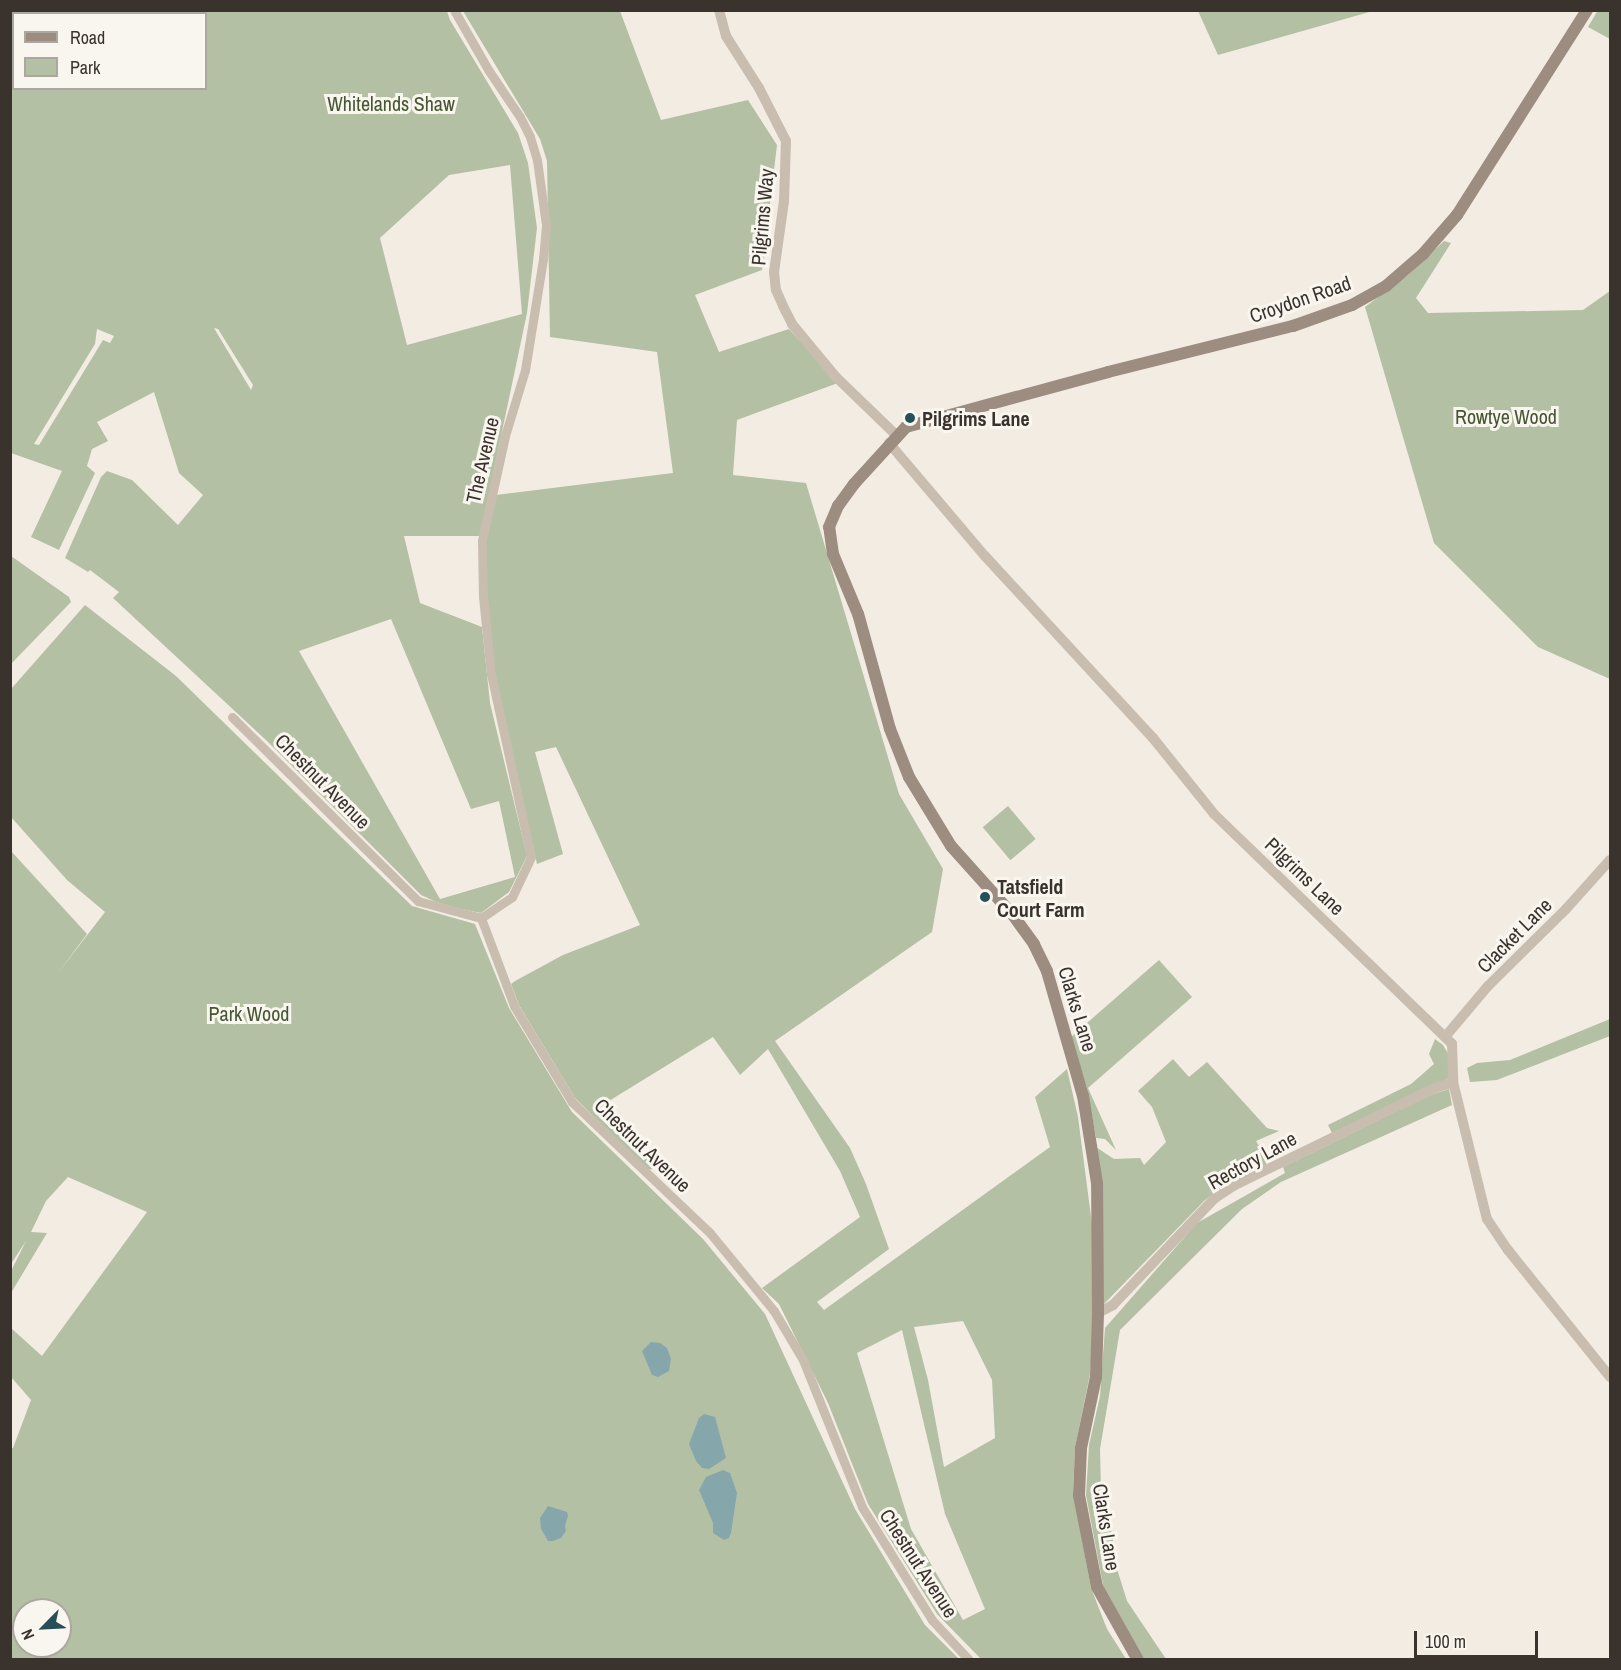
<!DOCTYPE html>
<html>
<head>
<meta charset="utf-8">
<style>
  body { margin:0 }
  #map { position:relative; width:1621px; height:1670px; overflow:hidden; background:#f2ece3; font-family:"Archivo Narrow",sans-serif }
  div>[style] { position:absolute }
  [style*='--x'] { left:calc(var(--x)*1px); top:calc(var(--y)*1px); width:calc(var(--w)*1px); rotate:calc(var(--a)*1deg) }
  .green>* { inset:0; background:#b4c0a4; transform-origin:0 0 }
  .water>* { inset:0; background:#85a7ac }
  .minor>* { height:9px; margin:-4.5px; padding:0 4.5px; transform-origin:4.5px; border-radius:4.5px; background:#c9bdaf }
  .tertiary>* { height:10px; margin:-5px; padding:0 5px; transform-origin:5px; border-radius:5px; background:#c9bdaf }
  .secondary>* { height:12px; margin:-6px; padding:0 6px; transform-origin:6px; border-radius:6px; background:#9d8d81 }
  .dots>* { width:16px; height:16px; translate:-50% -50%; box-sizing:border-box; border:3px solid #f9f6ef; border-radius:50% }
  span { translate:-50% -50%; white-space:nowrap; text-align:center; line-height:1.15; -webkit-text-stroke:6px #f9f6ef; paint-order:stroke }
  .park-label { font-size:20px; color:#465533 }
  .street-label { font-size:20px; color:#39322d }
  .poi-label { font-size:20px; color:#39322d; font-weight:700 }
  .left { translate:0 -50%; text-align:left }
  .frame { position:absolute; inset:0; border:12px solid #39322d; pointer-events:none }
  .legend { position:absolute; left:12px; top:12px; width:195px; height:78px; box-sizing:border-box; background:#f9f6ef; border:2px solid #aca8a1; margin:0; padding:8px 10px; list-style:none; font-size:18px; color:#39322d }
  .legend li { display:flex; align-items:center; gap:12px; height:30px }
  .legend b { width:30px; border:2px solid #aca8a1 }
  .north { position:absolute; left:12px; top:1598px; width:60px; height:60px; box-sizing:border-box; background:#f9f6ef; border:2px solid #aca8a1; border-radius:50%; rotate:246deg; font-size:16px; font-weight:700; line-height:24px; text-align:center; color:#39322d }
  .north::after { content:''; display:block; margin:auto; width:21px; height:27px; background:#264f57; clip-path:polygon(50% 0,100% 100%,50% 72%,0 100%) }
  .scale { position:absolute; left:1414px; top:1631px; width:124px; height:27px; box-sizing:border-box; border:3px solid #39322d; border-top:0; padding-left:8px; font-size:18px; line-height:21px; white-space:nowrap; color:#39322d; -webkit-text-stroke:4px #f9f6ef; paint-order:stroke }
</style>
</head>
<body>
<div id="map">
  <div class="green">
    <div style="clip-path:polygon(1598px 10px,1610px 11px,1610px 39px,1588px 27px)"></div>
    <div style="clip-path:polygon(evenodd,57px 11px,447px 11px,450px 20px,518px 133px,528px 163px,537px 228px,527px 313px,480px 536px,404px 536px,420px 603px,482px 627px,490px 703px,527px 856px,509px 892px,481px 913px,443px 905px,421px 895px,267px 741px,113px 598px,119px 592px,90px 570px,88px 572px,65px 558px,101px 477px,107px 471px,132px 480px,178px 525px,203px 495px,179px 473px,154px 392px,97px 422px,108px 441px,92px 449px,87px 466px,95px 473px,59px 550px,31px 537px,62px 471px,11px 453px,11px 16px,13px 16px,14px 88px,206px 88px,206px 14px,63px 14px,57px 11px,510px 165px,522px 314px,407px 345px,380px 238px,449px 175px,510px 165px,57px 11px,214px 328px,218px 329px,253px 385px,251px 390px,214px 328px,57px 11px,97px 329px,114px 336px,110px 343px,103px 340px,39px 445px,34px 444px,95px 344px,97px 329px,57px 11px,391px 619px,471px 809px,499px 801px,515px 877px,440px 899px,299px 651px,391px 619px)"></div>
    <div style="clip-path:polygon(evenodd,463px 11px,620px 11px,661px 120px,748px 100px,777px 145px,762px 270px,695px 295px,719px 352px,789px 329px,838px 383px,737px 420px,733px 475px,806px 483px,899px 794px,943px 869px,932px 932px,775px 1041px,850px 1148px,866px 1184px,889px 1249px,817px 1302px,824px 1310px,1050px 1147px,1035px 1097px,1067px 1069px,1078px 1117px,1092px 1224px,1094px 1322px,1090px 1374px,1075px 1448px,1073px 1492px,1091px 1588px,1107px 1629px,1126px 1659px,981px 1659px,937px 1614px,868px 1504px,828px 1403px,779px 1304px,762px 1288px,860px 1217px,840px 1171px,768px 1049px,740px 1075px,713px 1037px,604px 1104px,656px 1168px,648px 1170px,575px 1098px,519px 1005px,511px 984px,515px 981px,563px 955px,640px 925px,556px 747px,535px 752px,563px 854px,537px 864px,491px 657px,484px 546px,496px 495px,673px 473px,657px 352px,550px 337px,547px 161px,540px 139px,463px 11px,963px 1321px,992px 1380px,995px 1438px,944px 1467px,928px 1380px,914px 1327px,963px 1321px,463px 11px,902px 1330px,945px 1514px,985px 1609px,963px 1620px,911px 1529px,857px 1353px,902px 1330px)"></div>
    <div style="clip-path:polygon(1198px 11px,1373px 11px,1218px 55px)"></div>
    <div style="clip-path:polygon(1444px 241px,1451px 243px,1416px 298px,1428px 313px,1583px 310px,1610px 291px,1610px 679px,1538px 647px,1434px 543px,1365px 307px,1408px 275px)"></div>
    <div style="clip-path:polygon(11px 556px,69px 597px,71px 602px,11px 664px)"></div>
    <div style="clip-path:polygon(evenodd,85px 605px,176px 676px,412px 906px,475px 924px,509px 1008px,572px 1112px,703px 1239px,765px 1314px,855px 1509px,925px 1625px,959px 1659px,11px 1659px,11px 1448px,13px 1448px,31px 1400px,11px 1377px,11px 1328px,42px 1356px,147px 1212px,68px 1177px,46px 1201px,31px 1232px,47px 1233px,11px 1293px,11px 1271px,26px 1241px,11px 1264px,11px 851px,87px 934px,58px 973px,105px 912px,67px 880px,11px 817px,11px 689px,85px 605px,24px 1610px,60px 1610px,60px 1646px,24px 1646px,24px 1610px)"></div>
    <div style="left:1008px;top:806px;width:43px;height:33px;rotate:50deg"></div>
    <div style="clip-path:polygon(1159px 960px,1192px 997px,1088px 1088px,1116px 1150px,1105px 1139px,1096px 1138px,1087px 1088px,1071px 1037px)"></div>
    <div style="clip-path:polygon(1610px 1019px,1610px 1036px,1497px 1080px,1470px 1082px,1467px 1068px,1477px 1063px,1510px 1060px)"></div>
    <div style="clip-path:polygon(1435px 1039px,1443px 1045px,1450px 1057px,1449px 1078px,1332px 1133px,1328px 1125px,1411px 1084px,1434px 1064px,1429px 1054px)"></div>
    <div style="clip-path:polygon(1173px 1059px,1189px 1077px,1207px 1062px,1267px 1128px,1279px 1131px,1256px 1141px,1269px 1163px,1222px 1187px,1205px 1200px,1103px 1305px,1103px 1194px,1096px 1147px,1114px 1159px,1140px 1158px,1144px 1165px,1166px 1142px,1152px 1107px,1138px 1091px)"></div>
    <div style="clip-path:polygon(1449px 1089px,1452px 1105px,1281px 1182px,1242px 1209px,1120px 1330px,1100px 1449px,1101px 1491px,1113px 1538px,1113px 1556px,1127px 1601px,1166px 1659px,1143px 1659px,1104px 1590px,1086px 1495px,1089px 1445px,1100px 1396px,1105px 1328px,1197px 1223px,1285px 1173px,1283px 1167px,1430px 1095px)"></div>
  </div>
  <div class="water">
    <div style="clip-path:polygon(651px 1342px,660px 1343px,667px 1348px,671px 1359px,669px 1371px,658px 1377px,652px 1375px,642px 1351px)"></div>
    <div style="clip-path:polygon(704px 1414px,715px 1417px,726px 1458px,709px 1469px,702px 1468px,696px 1461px,689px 1444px,699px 1418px)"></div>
    <div style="clip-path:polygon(723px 1470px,730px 1473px,737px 1493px,731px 1533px,729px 1538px,724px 1540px,713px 1533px,713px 1523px,699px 1490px,706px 1477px)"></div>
    <div style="clip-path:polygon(548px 1506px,567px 1512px,568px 1516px,565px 1526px,566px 1531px,561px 1538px,553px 1541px,548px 1541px,541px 1529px,540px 1518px)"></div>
  </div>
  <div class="minor">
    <div style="--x:454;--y:10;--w:70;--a:60.2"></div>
    <div style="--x:489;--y:71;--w:55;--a:56"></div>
    <div style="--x:520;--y:117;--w:22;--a:63"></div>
    <div style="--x:530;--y:137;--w:24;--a:73"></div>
    <div style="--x:537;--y:160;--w:66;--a:82.1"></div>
    <div style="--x:546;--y:225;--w:34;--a:95"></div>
    <div style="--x:543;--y:259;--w:112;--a:99.2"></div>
    <div style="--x:525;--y:370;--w:69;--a:106.9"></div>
    <div style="--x:505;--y:436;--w:107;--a:102.4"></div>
    <div style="--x:482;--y:541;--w:56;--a:89"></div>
    <div style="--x:483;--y:597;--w:77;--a:84.1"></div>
    <div style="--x:491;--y:674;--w:187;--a:77.7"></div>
    <div style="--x:531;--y:857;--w:44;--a:115.4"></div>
    <div style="--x:512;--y:897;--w:37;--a:146"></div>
    <div style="--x:232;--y:717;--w:262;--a:44.7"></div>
    <div style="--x:418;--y:901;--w:65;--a:15.1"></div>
    <div style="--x:481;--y:918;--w:94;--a:69.4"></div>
    <div style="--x:514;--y:1006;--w:112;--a:58.9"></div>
    <div style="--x:572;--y:1102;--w:190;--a:43.5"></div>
    <div style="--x:710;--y:1233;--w:101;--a:50.6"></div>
    <div style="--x:774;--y:1311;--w:57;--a:59.4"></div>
    <div style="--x:803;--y:1360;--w:158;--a:68.1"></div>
    <div style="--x:862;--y:1507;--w:133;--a:58.2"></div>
    <div style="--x:932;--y:1620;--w:54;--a:47.2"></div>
  </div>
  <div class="tertiary">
    <div style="--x:719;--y:10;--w:27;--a:75"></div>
    <div style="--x:726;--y:36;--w:62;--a:57.6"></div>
    <div style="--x:759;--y:88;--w:59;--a:63"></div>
    <div style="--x:786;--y:141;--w:60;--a:91.9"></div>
    <div style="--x:784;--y:201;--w:72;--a:98"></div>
    <div style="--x:774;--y:272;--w:18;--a:84"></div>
    <div style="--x:776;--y:290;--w:17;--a:66"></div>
    <div style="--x:783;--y:306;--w:20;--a:63"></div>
    <div style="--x:792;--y:324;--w:69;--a:50.3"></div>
    <div style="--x:836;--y:377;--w:83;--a:44"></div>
    <div style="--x:889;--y:443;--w:148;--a:49.7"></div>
    <div style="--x:985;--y:556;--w:248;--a:47.3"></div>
    <div style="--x:1153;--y:738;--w:97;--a:51.2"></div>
    <div style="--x:1214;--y:814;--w:331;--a:44"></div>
    <div style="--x:1452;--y:1044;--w:38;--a:88"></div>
    <div style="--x:1453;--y:1082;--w:141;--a:76.1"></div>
    <div style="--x:1487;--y:1219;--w:37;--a:56"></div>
    <div style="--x:1508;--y:1250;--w:163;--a:51.2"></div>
    <div style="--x:1445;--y:1037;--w:67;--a:-49.9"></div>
    <div style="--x:1488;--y:986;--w:110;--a:-44.6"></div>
    <div style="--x:1566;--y:909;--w:66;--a:-48.1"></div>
    <div style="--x:1098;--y:1313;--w:17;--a:-28"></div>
    <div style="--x:1113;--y:1305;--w:148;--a:-46.4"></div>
    <div style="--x:1215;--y:1198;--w:24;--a:-33"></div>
    <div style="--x:1235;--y:1185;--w:222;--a:-25.9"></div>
    <div style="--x:1435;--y:1088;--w:19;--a:-18"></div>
  </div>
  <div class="secondary">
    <div style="--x:1138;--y:1660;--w:84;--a:-119.3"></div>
    <div style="--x:1097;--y:1587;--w:94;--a:-101.1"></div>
    <div style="--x:1079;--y:1495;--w:47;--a:-87.6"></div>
    <div style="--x:1081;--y:1448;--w:73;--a:-78.1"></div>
    <div style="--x:1096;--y:1377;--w:64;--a:-88.2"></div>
    <div style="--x:1098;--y:1313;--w:130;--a:-90.4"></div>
    <div style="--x:1097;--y:1183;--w:88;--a:-99.1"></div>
    <div style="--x:1083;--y:1096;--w:130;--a:-106.1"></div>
    <div style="--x:1047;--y:971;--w:30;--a:-116"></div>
    <div style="--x:1034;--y:944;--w:37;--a:-126"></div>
    <div style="--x:1012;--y:914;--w:91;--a:-131.9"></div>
    <div style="--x:951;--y:846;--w:81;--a:-121.3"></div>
    <div style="--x:909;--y:777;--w:52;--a:-111.6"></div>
    <div style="--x:890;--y:729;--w:119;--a:-105.5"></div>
    <div style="--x:858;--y:614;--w:65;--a:-112.6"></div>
    <div style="--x:833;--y:554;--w:27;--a:-98"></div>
    <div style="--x:829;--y:527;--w:23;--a:-67"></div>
    <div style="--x:838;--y:506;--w:27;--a:-54"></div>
    <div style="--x:854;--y:484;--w:77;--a:-47.6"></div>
    <div style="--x:906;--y:427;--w:209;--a:-15.2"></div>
    <div style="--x:1108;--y:372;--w:191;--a:-14"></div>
    <div style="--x:1293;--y:326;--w:63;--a:-19.6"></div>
    <div style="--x:1352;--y:305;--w:39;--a:-29"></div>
    <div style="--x:1386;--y:286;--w:49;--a:-40.9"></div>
    <div style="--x:1423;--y:254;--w:52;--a:-48.9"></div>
    <div style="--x:1457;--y:215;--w:243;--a:-57.6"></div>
  </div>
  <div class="dots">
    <div style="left:910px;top:418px;background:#264f57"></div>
    <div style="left:985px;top:897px;background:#264f57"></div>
  </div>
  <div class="park-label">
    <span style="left:391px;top:103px">Whitelands Shaw</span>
    <span style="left:1506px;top:416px">Rowtye Wood</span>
    <span style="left:249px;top:1013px">Park Wood</span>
  </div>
  <div class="street-label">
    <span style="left:762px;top:217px;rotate:-85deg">Pilgrims Way</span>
    <span style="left:1300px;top:299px;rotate:-19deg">Croydon Road</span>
    <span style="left:482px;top:460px;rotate:-77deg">The Avenue</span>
    <span style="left:323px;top:781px;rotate:45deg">Chestnut Avenue</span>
    <span style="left:1305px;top:876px;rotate:44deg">Pilgrims Lane</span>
    <span style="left:1514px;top:935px;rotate:-45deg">Clacket Lane</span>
    <span style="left:1078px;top:1009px;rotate:73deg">Clarks Lane</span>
    <span style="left:643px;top:1145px;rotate:44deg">Chestnut Avenue</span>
    <span style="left:1252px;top:1160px;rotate:-29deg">Rectory Lane</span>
    <span style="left:1107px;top:1527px;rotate:81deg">Clarks Lane</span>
    <span style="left:919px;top:1563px;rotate:57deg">Chestnut Avenue</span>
  </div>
  <div class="poi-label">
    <span class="left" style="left:922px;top:418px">Pilgrims Lane</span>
    <span class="left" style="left:997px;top:898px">Tatsfield<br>Court Farm</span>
  </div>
  <div class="frame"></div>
  <ul class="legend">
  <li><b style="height:8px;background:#9d8d81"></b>Road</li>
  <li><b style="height:16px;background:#b4c0a4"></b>Park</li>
  </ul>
  <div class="north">N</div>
  <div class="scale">100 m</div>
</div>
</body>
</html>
